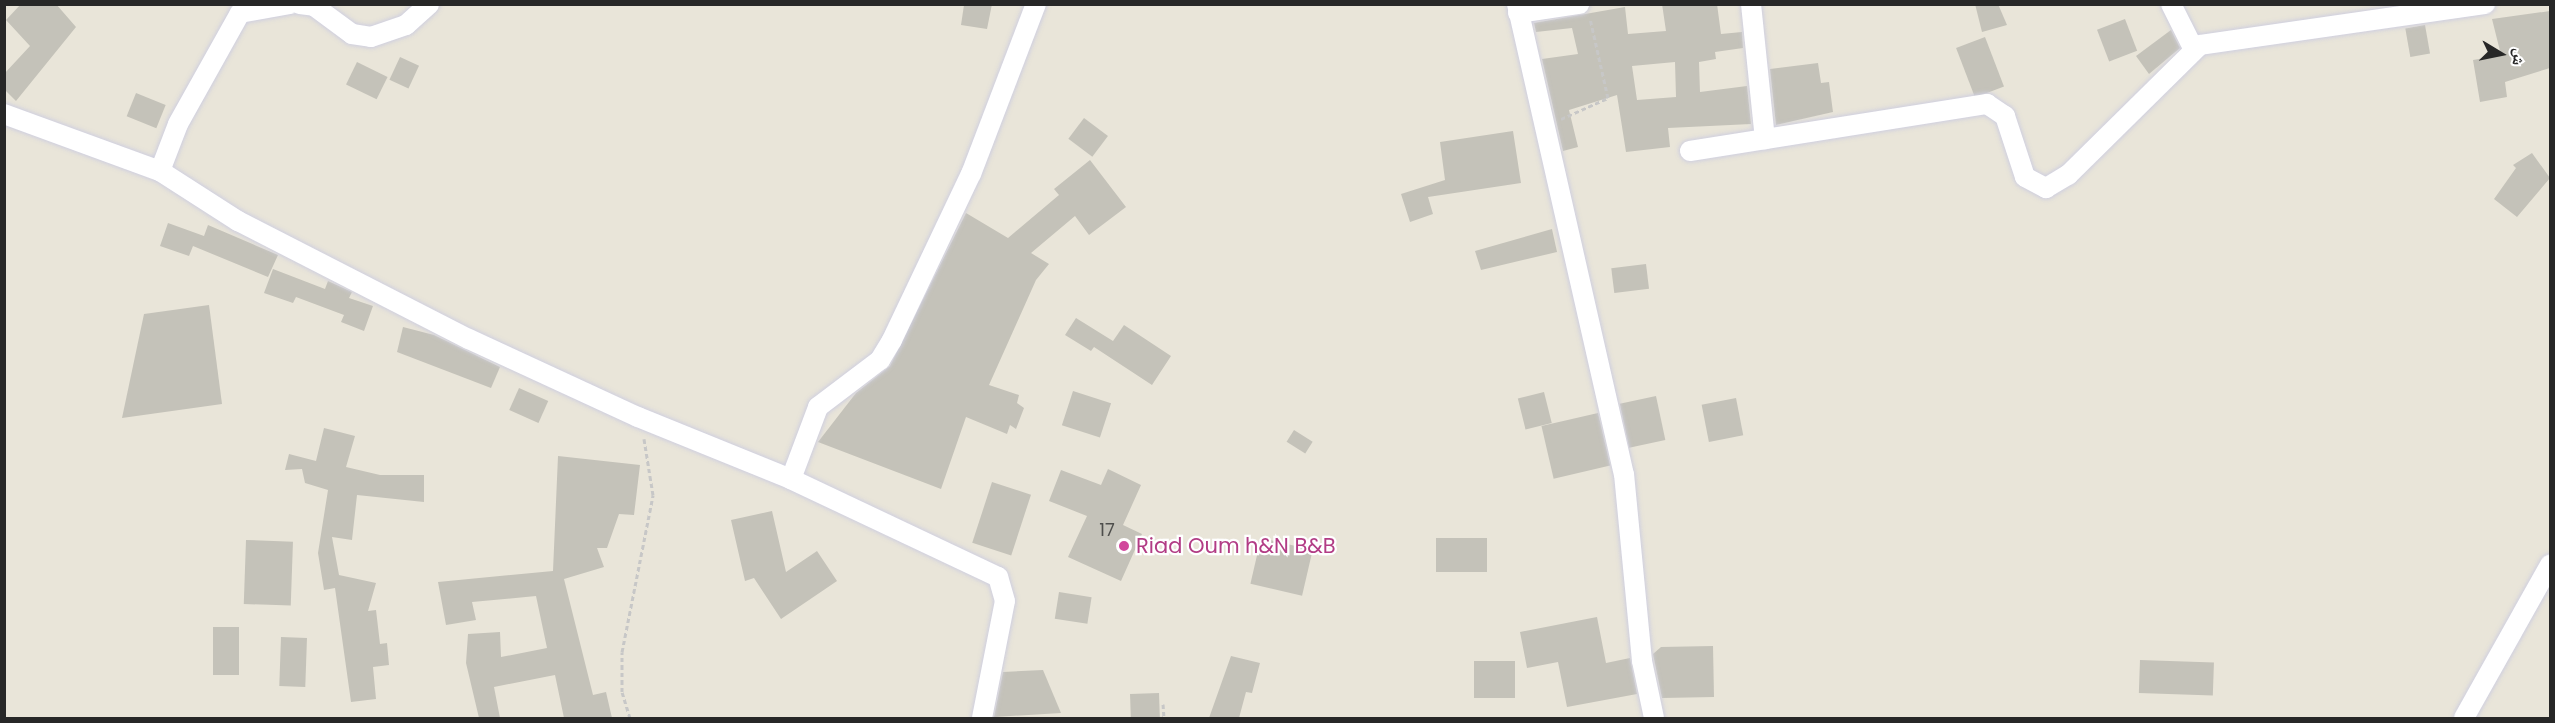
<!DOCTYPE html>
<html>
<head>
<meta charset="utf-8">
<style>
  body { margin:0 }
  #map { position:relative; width:2555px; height:723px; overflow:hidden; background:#e9e5d9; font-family:Poppins,"Noto Naskh Arabic",sans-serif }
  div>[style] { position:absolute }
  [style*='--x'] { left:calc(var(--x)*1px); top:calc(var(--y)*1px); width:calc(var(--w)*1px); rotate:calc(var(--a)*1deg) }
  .building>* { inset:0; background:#c4c2b9; transform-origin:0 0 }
  .path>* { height:3px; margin-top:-1.5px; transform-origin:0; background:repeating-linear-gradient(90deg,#c7c7c7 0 4.5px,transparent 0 7.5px) }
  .roads { filter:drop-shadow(0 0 2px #cfcfdf) drop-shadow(0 0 2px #cfcfdf) }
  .minor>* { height:20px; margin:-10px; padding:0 10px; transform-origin:10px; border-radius:10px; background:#fff }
  .dots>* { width:16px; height:16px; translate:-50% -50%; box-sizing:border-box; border:3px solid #fff; border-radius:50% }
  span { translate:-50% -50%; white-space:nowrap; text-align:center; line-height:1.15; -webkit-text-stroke:4.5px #fff; paint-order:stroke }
  .number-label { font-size:18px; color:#4e4e4c }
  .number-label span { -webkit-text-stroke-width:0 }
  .hotel-label { font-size:21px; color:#b23c85 }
  .left { translate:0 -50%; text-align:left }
  .frame { position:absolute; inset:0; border:6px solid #272727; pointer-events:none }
  .north { position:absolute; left:2471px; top:24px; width:60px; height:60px; -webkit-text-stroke:4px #fff; paint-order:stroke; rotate:100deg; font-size:16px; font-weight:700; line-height:24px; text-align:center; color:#272727 }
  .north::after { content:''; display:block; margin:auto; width:21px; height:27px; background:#272727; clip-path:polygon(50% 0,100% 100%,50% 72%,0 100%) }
</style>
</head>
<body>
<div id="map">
  <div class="building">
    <div style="clip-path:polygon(21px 4px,56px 4px,76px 27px,16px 101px,4px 89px,4px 74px,30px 46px,6px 20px)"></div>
    <div style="clip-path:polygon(992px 4px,987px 29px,961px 25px,964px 5px)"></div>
    <div style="clip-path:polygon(evenodd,1662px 4px,1717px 4px,1721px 34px,1742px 32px,1743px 48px,1715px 52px,1716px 59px,1699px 62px,1700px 92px,1747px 86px,1751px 124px,1668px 128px,1670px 147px,1626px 152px,1617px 95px,1569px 110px,1578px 147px,1563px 151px,1542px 59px,1578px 54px,1572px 28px,1536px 32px,1534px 23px,1625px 7px,1628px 34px,1666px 31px,1662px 4px,1675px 62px,1676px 97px,1637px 100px,1632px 66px,1675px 62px)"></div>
    <div style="clip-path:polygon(1975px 4px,1998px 4px,2007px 25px,1982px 32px)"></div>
    <div style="clip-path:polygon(2550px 11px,2550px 68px,2505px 82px,2507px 97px,2480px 102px,2473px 60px,2501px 55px,2492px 19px)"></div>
    <div style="left:2125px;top:19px;width:34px;height:30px;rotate:69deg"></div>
    <div style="left:2425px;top:25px;width:29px;height:20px;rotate:80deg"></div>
    <div style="clip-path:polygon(2171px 30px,2180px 48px,2149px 74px,2136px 56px)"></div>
    <div style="left:1985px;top:37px;width:53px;height:31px;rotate:69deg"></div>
    <div style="left:400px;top:57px;width:21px;height:25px;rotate:25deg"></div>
    <div style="left:357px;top:62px;width:34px;height:25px;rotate:26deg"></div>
    <div style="clip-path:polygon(1818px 63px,1821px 83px,1829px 82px,1833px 112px,1776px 125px,1770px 69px)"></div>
    <div style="left:136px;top:93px;width:32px;height:25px;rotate:22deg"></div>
    <div style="left:1084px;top:118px;width:30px;height:26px;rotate:37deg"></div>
    <div style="clip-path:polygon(1513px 131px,1521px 183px,1428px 197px,1433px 214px,1410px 222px,1401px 194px,1445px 180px,1440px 142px)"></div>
    <div style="clip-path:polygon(2532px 153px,2550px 178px,2517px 217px,2494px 199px,2516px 168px,2513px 165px)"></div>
    <div style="clip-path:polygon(1090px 160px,1126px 207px,1089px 235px,1075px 216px,1031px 253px,1049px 264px,1036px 280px,989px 385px,1019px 395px,1017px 403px,1024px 408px,1016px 429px,1010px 425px,1007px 434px,966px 417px,941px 489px,818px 442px,856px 393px,890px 366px,966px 213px,1008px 238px,1059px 195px,1054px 189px)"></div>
    <div style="clip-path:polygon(168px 223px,204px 236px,208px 225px,278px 255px,268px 277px,193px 246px,189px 256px,160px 246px)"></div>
    <div style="clip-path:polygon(1552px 229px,1557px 252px,1481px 270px,1475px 251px)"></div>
    <div style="left:1646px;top:264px;width:25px;height:35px;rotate:83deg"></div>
    <div style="clip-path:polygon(273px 269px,325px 289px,328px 281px,352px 292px,349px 298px,373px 306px,364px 331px,341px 322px,344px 315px,296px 297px,293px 303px,264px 293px)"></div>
    <div style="clip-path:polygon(209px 305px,222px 404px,122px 418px,144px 314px)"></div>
    <div style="clip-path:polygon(1076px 318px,1113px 341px,1124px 325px,1171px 356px,1152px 385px,1094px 347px,1091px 351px,1065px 335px)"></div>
    <div style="clip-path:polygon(403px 327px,434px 335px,500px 367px,491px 388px,397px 352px)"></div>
    <div style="left:519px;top:388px;width:32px;height:24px;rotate:24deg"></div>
    <div style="left:1073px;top:391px;width:40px;height:36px;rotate:18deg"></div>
    <div style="left:1544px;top:392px;width:32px;height:27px;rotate:76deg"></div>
    <div style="left:1656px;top:396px;width:45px;height:37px;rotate:78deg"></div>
    <div style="left:1736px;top:398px;width:38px;height:35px;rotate:79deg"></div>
    <div style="left:1598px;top:413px;width:54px;height:58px;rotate:77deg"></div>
    <div style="clip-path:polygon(324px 428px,355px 436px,346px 467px,380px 475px,424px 475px,424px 502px,357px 495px,352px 540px,332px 537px,339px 575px,376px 583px,368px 611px,376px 610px,380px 644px,387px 643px,389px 665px,373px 667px,376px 699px,351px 702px,335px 588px,324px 590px,318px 553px,328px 490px,305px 483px,302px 469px,285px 470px,289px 454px,316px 461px)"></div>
    <div style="left:1294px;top:430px;width:22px;height:14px;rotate:32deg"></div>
    <div style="clip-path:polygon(558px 456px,640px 465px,634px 515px,619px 514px,607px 548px,597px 548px,604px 567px,564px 579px,593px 695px,606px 692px,612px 718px,564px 718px,555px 675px,494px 687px,500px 718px,479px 718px,466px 663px,468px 634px,500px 632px,501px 657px,547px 648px,536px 596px,472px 602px,476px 620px,446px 625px,438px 582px,553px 571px)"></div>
    <div style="clip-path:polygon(1108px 469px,1141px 485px,1123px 525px,1142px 534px,1121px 581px,1068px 557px,1087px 516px,1049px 501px,1061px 470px,1101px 485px)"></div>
    <div style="left:992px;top:482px;width:41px;height:64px;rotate:18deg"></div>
    <div style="clip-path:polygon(772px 511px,786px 572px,817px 551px,837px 581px,781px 619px,754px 578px,745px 581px,731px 520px)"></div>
    <div style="left:1261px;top:538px;width:53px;height:47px;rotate:13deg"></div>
    <div style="left:1487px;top:538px;width:34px;height:51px;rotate:90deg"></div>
    <div style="left:246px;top:540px;width:47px;height:64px;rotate:2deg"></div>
    <div style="left:1059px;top:592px;width:33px;height:27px;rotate:9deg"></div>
    <div style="clip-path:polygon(1597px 617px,1606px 663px,1630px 658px,1637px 694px,1567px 707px,1558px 662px,1527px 668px,1520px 632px)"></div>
    <div style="left:213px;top:627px;width:26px;height:48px"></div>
    <div style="left:281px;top:637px;width:26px;height:49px;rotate:2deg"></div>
    <div style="clip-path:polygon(1713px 646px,1714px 697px,1662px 698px,1653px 654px,1661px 647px)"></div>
    <div style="clip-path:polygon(1231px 656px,1260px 663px,1252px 693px,1246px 692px,1239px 718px,1209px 718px)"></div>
    <div style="left:2140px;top:660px;width:74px;height:33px;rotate:2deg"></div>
    <div style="left:1474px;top:661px;width:41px;height:37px"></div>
    <div style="clip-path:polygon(1043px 670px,1061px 713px,994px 717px,1003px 672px)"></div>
    <div style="left:1159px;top:693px;width:25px;height:29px;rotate:88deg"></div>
  </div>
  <div class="path">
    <div style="--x:1561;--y:119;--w:51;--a:-24.1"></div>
    <div style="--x:1608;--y:98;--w:82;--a:-102.7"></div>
    <div style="--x:1163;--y:704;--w:14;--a:86"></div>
    <div style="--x:630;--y:718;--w:27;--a:-107"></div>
    <div style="--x:622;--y:692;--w:40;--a:-90"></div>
    <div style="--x:622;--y:652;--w:160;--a:-78.8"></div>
    <div style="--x:653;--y:495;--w:57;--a:-99.1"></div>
  </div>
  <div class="roads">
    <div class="minor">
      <div style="--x:300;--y:4;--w:14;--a:8"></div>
      <div style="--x:314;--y:6;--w:47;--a:36.4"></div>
      <div style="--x:352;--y:34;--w:19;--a:9"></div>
      <div style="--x:371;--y:37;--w:37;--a:-19"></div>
      <div style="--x:406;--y:25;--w:31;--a:-42"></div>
      <div style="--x:1517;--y:4;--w:482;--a:77.2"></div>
      <div style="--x:1624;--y:474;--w:188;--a:84.5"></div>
      <div style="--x:1642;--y:661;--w:58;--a:78.1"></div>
      <div style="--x:1751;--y:4;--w:136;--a:84.1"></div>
      <div style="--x:2171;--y:4;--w:49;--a:63.4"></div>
      <div style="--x:1518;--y:13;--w:62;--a:-8.4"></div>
      <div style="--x:4;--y:114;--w:166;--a:20.1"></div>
      <div style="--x:160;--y:171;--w:93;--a:32.7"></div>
      <div style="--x:238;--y:221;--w:259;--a:27.1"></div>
      <div style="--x:469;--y:339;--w:186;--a:24.8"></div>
      <div style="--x:638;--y:417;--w:165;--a:22.1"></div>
      <div style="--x:1690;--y:151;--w:301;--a:-9"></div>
      <div style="--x:1987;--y:104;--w:22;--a:34"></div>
      <div style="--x:2005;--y:116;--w:64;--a:71.8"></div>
      <div style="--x:2025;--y:177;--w:24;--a:28"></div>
      <div style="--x:2046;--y:188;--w:26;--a:-31"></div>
      <div style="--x:2068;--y:175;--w:185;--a:-44.6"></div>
      <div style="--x:2200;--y:45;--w:288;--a:-8.2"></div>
      <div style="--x:160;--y:171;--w:50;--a:-69"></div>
      <div style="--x:178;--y:124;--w:127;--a:-60.8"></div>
      <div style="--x:240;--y:13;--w:51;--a:-10.2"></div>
      <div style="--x:982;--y:718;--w:119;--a:-78.9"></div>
      <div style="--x:1005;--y:601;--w:25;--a:-106"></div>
      <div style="--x:998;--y:577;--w:229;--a:-154.7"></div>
      <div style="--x:791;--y:479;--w:77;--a:-69.4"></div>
      <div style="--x:818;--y:407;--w:78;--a:-37.2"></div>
      <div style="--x:880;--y:360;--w:23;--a:-59"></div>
      <div style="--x:892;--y:340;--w:184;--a:-64.6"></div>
      <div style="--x:971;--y:174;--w:182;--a:-69.1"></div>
      <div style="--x:2464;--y:718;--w:176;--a:-60.7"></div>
    </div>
  </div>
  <div class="dots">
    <div style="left:1124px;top:546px;background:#d1479c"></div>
  </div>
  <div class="number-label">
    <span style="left:1107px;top:530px">17</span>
  </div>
  <div class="hotel-label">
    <span class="left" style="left:1136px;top:546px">Riad Oum h&amp;N B&amp;B</span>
  </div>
  <div class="frame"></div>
  <div class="north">ش</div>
</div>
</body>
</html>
